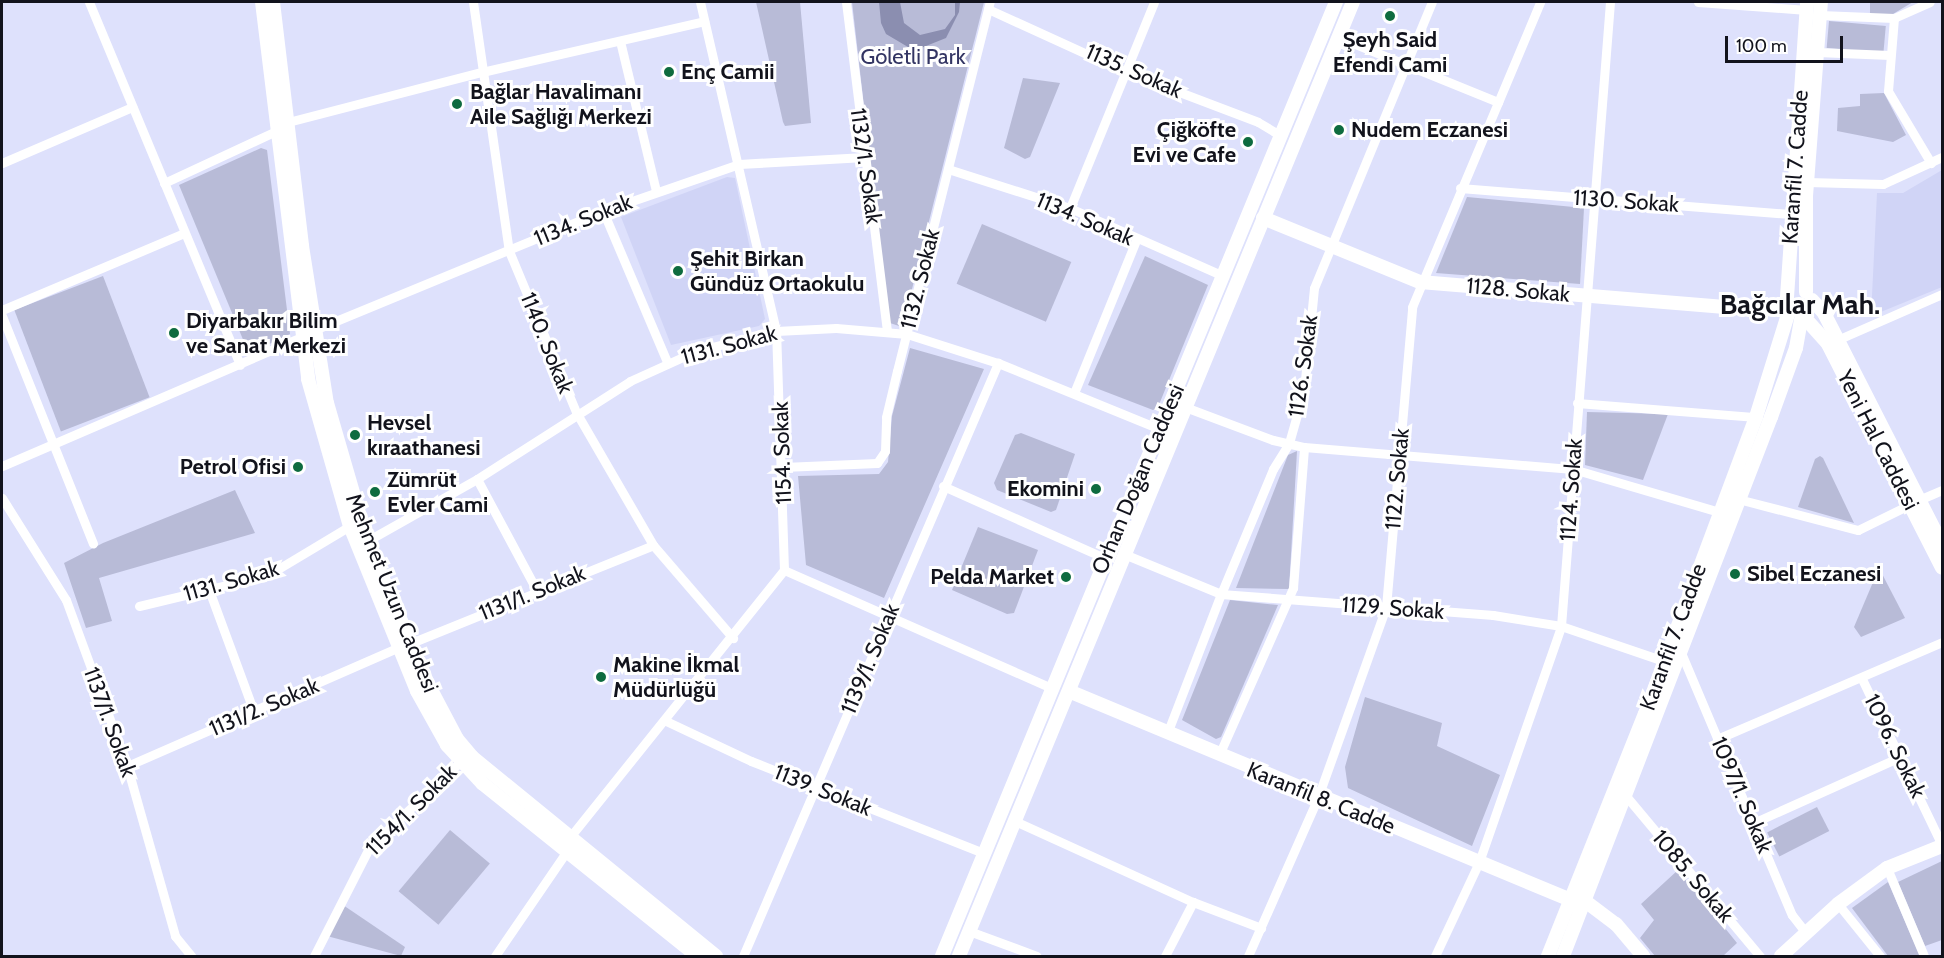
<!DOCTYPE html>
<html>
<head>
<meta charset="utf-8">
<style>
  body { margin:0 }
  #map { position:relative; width:1944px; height:958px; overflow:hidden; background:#dee1fc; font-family:Cabin,sans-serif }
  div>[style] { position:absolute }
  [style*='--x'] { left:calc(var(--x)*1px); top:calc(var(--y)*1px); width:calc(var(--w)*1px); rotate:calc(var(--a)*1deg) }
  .built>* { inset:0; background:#d0d4f6 }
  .green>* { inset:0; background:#b8bbd7; transform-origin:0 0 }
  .water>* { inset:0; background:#8b8eb0 }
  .street>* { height:9px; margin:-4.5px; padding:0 4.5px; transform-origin:4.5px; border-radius:4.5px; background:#fff }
  .secondary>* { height:14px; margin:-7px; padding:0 7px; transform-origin:7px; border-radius:7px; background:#fff }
  .dots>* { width:16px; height:16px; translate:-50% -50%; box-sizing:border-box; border:3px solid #fff; border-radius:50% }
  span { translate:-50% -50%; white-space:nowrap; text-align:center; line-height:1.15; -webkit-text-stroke:6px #fff; paint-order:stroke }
  .poi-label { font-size:22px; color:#12131c; font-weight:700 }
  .left { translate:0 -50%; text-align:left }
  .right { translate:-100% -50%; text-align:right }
  .park-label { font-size:22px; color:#333563 }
  .street-label { font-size:22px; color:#12131c }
  .district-label { font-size:28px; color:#12131c; font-weight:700 }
  .frame { position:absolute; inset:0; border:3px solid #12131c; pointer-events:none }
  .scale { position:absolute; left:1725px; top:36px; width:118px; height:27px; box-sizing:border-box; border:3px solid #12131c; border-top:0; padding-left:8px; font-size:18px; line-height:21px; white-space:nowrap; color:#12131c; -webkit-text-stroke:4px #fff; paint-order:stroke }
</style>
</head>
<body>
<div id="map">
  <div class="built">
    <div style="clip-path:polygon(1942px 170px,1942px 287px,1871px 316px,1877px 193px,1903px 193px)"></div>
    <div style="clip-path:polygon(727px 177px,735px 178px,765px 319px,759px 326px,671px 345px,621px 217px)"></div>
  </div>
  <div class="green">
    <div style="clip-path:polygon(756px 2px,800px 2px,811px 123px,785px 126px,783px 122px)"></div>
    <div style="clip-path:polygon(852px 2px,984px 2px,904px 321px,899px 326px,890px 323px,888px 315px)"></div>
    <div style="clip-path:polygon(1870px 2px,1913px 2px,1893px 14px,1870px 15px)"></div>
    <div style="left:1829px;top:21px;width:57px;height:27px;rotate:5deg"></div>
    <div style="clip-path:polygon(1023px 78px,1060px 83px,1030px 157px,1025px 159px,1004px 148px)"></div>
    <div style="clip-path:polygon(1884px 93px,1906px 135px,1893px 142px,1837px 131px,1838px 108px,1860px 106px,1860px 94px)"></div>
    <div style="clip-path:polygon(261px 148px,267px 150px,290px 334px,249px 354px,179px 185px)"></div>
    <div style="clip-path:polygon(1467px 197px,1584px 208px,1580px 284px,1436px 273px)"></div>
    <div style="left:982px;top:224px;width:97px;height:65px;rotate:23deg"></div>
    <div style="clip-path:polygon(1145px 256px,1208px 285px,1158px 407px,1153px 410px,1088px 385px)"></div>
    <div style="left:103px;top:276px;width:130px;height:95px;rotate:69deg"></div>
    <div style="clip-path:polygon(910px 348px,984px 369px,884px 598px,806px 565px,798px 476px,879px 474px,888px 462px,892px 416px)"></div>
    <div style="clip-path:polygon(1587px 412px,1668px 414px,1643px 480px,1585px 465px)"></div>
    <div style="clip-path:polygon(1021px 433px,1075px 454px,1056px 510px,1051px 512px,997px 490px,994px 483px,1015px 435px)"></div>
    <div style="clip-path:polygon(1297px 451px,1289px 589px,1236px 588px,1288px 455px)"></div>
    <div style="clip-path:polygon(1820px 456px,1823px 458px,1854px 523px,1798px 507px,1815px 459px)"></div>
    <div style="clip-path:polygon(235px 490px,255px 533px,99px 578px,112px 621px,86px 628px,64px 563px,103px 543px)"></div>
    <div style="clip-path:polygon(978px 527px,1038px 550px,1014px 613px,1007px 614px,952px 590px)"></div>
    <div style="clip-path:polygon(1879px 568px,1905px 618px,1861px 637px,1854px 627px)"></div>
    <div style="clip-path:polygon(1230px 600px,1278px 605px,1221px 737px,1216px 739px,1182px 720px)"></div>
    <div style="clip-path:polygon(1365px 697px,1442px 723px,1437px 746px,1500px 775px,1472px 846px,1348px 788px,1345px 767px)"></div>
    <div style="left:1817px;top:807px;width:27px;height:56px;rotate:63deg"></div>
    <div style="left:450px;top:830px;width:52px;height:80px;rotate:40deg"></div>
    <div style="clip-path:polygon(1942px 861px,1942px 940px,1925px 946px,1898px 882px)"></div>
    <div style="clip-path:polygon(1678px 870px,1737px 943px,1723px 956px,1655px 956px,1640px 938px,1654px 920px,1641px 904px)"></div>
    <div style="clip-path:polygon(1888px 882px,1920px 956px,1888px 956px,1852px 908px)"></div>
    <div style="clip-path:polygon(343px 905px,405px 947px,401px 956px,327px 936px)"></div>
  </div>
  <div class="water">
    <div style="clip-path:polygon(879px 2px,900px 2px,904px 23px,920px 35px,945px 29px,955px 15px,955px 2px,960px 2px,959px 12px,946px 38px,921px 48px,908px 47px,886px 34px,881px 23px)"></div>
  </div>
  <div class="street">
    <div style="--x:89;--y:2;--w:393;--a:67.4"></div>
    <div style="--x:473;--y:2;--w:252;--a:81.8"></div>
    <div style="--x:509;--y:251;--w:174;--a:67.4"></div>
    <div style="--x:576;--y:412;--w:154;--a:59.9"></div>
    <div style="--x:653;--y:545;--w:123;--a:49.3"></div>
    <div style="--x:846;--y:2;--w:332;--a:82.9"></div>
    <div style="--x:1698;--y:2;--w:109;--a:4.2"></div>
    <div style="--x:988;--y:9;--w:149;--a:24.5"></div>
    <div style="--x:1124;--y:71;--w:143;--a:20.8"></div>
    <div style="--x:1258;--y:122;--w:26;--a:31"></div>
    <div style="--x:1820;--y:15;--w:74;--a:2.3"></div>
    <div style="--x:1894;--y:18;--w:39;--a:-24"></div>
    <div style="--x:1894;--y:18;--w:73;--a:94.7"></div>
    <div style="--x:1888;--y:91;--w:84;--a:59.2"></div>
    <div style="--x:1338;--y:37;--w:173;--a:22.1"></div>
    <div style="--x:620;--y:41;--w:154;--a:76.5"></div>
    <div style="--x:1817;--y:52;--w:73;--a:2.4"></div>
    <div style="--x:288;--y:122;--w:200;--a:-14.5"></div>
    <div style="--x:482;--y:72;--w:228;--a:-12.9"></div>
    <div style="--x:2;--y:163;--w:142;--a:-23.3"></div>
    <div style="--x:948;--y:169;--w:128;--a:17.7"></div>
    <div style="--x:1070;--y:208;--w:165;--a:23.9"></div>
    <div style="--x:1807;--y:182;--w:76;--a:1.5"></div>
    <div style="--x:1883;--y:184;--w:65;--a:-24.6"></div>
    <div style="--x:164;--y:183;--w:123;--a:-24.9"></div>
    <div style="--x:1460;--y:188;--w:334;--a:4.5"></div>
    <div style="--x:1070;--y:208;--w:222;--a:-67.8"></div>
    <div style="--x:603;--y:211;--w:164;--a:67"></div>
    <div style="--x:2;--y:310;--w:198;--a:-22.9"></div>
    <div style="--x:2;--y:316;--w:245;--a:68.2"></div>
    <div style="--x:314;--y:330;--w:313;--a:-22.4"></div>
    <div style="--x:603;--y:211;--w:144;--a:-19.1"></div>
    <div style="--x:739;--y:164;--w:126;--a:-3.2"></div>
    <div style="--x:1837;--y:340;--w:115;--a:-23.7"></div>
    <div style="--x:1074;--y:393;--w:165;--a:-67.9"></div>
    <div style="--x:1577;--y:403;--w:180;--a:4.5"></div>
    <div style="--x:1185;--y:407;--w:94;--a:20.6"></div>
    <div style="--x:1273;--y:440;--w:32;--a:13"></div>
    <div style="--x:1304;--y:447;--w:270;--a:4.7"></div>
    <div style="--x:1573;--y:469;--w:152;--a:16.4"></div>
    <div style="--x:2;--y:466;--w:327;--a:-23.3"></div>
    <div style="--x:783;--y:467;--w:94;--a:-2.4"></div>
    <div style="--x:877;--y:463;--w:14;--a:-56"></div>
    <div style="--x:885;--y:451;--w:34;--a:-88"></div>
    <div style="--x:886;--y:417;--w:47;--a:-76.6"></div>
    <div style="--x:897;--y:371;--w:381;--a:-75.9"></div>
    <div style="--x:477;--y:479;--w:127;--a:61.8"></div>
    <div style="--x:943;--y:486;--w:177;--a:24"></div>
    <div style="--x:2;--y:498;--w:120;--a:57.9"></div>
    <div style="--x:66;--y:600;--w:177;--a:69.8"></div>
    <div style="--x:127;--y:766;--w:177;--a:74.2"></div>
    <div style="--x:175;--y:936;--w:26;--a:51"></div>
    <div style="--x:1738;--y:499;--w:124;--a:14.5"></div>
    <div style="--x:1858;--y:530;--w:59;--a:-26.1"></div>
    <div style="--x:1921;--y:499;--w:23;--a:-23"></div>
    <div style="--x:367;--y:541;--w:126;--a:-29.4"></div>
    <div style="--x:477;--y:479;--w:182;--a:-32.6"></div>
    <div style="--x:630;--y:381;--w:72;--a:-24.4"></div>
    <div style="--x:696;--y:351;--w:82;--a:-14"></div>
    <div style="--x:776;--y:331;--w:60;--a:-2.9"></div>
    <div style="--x:836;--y:328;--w:71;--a:4.8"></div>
    <div style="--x:907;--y:334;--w:96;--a:17.7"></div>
    <div style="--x:998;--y:363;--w:175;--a:22.2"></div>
    <div style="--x:1124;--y:554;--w:105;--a:22.4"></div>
    <div style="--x:1221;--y:594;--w:273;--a:4.4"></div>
    <div style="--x:1493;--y:615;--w:69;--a:9.2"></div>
    <div style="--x:1561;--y:626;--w:109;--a:18.8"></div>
    <div style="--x:784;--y:570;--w:292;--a:23.8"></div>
    <div style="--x:209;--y:590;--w:130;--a:69.8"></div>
    <div style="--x:139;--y:606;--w:133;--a:-13.5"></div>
    <div style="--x:268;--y:575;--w:96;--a:-30.9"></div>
    <div style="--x:411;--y:643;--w:261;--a:-22"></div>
    <div style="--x:1682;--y:655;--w:282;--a:67.1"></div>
    <div style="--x:1792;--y:915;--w:23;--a:52"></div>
    <div style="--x:1862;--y:679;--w:184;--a:64.3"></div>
    <div style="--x:666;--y:721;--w:94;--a:25.2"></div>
    <div style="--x:751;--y:761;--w:250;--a:21.6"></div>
    <div style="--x:1168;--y:731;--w:147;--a:-68.9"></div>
    <div style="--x:1221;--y:594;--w:135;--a:-67.4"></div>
    <div style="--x:1273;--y:469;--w:31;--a:-58"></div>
    <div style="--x:1289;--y:443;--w:55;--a:-74.2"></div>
    <div style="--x:1304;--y:390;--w:102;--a:-84.4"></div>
    <div style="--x:1314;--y:288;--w:309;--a:-67.6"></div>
    <div style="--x:1717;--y:739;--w:245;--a:-23.3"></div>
    <div style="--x:1219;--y:755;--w:183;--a:-66.1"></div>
    <div style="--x:1293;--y:588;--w:141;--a:-85.5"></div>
    <div style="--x:127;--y:766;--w:298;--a:-23.6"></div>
    <div style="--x:1626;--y:796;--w:209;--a:50.1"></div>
    <div style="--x:1015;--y:821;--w:196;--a:24.5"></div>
    <div style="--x:1193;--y:902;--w:73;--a:20.9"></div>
    <div style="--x:1753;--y:823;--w:161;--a:-24.2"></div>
    <div style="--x:570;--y:837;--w:342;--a:-51.3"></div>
    <div style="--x:784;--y:570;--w:239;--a:-91.9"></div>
    <div style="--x:776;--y:331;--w:338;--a:-103"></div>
    <div style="--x:1887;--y:868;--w:95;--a:67.2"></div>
    <div style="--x:1838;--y:904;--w:67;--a:51.1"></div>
    <div style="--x:969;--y:931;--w:72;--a:20.2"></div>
    <div style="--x:314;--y:956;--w:123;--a:-63"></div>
    <div style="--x:370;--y:846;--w:125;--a:-43"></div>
    <div style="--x:495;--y:956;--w:127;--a:-55.6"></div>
    <div style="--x:743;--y:956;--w:646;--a:-66.73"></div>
    <div style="--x:1165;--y:956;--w:61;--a:-62.6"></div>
    <div style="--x:1248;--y:956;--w:174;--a:-66.2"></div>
    <div style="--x:1318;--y:797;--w:202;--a:-70.3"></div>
    <div style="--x:1386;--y:607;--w:301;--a:-85"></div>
    <div style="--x:1412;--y:307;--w:331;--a:-67.2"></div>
    <div style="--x:1435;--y:956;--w:104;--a:-64.9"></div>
    <div style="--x:1479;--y:862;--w:250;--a:-70.8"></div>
    <div style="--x:1561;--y:626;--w:626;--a:-85.51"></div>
  </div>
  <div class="secondary">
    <div style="--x:262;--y:2;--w:380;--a:83"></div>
    <div style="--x:308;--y:379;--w:153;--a:74.1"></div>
    <div style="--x:350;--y:526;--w:178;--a:67.9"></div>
    <div style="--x:417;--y:691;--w:62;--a:60.9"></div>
    <div style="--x:447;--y:745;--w:52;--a:47.4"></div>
    <div style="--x:482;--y:783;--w:276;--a:38.8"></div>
    <div style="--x:273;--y:2;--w:246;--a:83.2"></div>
    <div style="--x:302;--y:246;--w:159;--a:81"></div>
    <div style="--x:327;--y:403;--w:144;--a:73.8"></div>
    <div style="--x:367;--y:541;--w:155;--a:66.9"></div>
    <div style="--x:428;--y:684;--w:62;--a:62.2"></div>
    <div style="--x:457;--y:739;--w:23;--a:50"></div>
    <div style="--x:472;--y:757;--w:315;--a:39.2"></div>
    <div style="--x:1263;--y:218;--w:170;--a:22.2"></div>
    <div style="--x:1420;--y:282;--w:318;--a:4.7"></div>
    <div style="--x:1737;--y:308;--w:48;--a:0"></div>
    <div style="--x:1806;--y:292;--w:96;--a:-90"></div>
    <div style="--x:1806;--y:196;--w:195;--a:-85.6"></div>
    <div style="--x:1787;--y:297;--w:296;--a:-86.1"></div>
    <div style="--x:1812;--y:300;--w:18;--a:47"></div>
    <div style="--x:1824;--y:313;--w:260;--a:63"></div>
    <div style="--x:1804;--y:317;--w:36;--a:48"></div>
    <div style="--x:1828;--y:344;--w:251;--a:63"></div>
    <div style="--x:1071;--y:692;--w:544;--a:22.6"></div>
    <div style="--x:1585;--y:901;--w:39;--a:37"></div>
    <div style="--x:1616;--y:924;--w:42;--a:49.8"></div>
    <div style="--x:942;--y:956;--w:1032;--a:-67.56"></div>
    <div style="--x:959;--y:956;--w:1032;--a:-67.56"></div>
    <div style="--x:1548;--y:956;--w:261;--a:-68.2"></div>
    <div style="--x:1645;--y:714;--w:317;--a:-69.5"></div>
    <div style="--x:1756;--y:417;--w:108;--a:-72.7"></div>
    <div style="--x:1563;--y:956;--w:578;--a:-68.9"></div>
    <div style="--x:1771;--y:417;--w:73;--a:-70.1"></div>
    <div style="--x:1796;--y:348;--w:29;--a:-80"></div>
    <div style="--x:1781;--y:956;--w:77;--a:-42.4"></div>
    <div style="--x:1838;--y:904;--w:61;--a:-36.3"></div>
    <div style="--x:1887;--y:868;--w:59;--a:-21.8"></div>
  </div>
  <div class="dots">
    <div style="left:1390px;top:16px;background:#0e6b3f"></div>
    <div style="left:669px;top:72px;background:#0e6b3f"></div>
    <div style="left:457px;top:104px;background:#0e6b3f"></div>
    <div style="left:1339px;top:130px;background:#0e6b3f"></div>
    <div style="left:1248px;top:142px;background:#0e6b3f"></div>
    <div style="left:678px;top:271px;background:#0e6b3f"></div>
    <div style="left:174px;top:333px;background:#0e6b3f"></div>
    <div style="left:355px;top:435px;background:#0e6b3f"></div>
    <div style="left:298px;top:467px;background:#0e6b3f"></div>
    <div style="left:1096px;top:489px;background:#0e6b3f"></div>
    <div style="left:375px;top:492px;background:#0e6b3f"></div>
    <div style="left:1735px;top:574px;background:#0e6b3f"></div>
    <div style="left:1066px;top:577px;background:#0e6b3f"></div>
    <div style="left:601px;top:677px;background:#0e6b3f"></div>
  </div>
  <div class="poi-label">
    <span style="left:1390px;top:52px">Şeyh Said<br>Efendi Cami</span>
    <span class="left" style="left:681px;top:72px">Enç Camii</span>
    <span class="left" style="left:470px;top:104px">Bağlar Havalimanı<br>Aile Sağlığı Merkezi</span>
    <span class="right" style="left:1236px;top:142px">Çiğköfte<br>Evi ve Cafe</span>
    <span class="left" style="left:1351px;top:130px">Nudem Eczanesi</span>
    <span class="left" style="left:690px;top:271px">Şehit Birkan<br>Gündüz Ortaokulu</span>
    <span class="left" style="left:186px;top:333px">Diyarbakır Bilim<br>ve Sanat Merkezi</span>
    <span class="left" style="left:367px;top:435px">Hevsel<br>kıraathanesi</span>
    <span class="right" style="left:286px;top:467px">Petrol Ofisi</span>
    <span class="left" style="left:387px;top:492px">Zümrüt<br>Evler Cami</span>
    <span class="right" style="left:1084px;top:489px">Ekomini</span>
    <span class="left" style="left:1747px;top:574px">Sibel Eczanesi</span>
    <span class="right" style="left:1054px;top:577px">Pelda Market</span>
    <span class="left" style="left:613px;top:677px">Makine İkmal<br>Müdürlüğü</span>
  </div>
  <div class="park-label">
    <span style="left:913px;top:57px">Göletli Park</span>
  </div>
  <div class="street-label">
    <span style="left:1134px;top:71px;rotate:24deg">1135. Sokak</span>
    <span style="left:866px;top:166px;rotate:82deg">1132/1. Sokak</span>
    <span style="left:1795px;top:167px;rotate:-86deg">Karanfil 7. Cadde</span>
    <span style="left:1626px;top:201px;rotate:4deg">1130. Sokak</span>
    <span style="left:1085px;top:219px;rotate:23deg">1134. Sokak</span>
    <span style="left:583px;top:220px;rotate:-22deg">1134. Sokak</span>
    <span style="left:920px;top:279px;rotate:-76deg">1132. Sokak</span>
    <span style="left:1518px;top:290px;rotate:5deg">1128. Sokak</span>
    <span style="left:547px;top:343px;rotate:68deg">1140. Sokak</span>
    <span style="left:729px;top:345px;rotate:-15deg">1131. Sokak</span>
    <span style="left:1303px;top:366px;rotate:-82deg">1126. Sokak</span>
    <span style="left:1878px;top:440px;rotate:63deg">Yeni Hal Caddesi</span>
    <span style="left:782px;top:453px;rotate:-92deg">1154. Sokak</span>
    <span style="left:1138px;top:479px;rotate:-67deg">Orhan Doğan Caddesi</span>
    <span style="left:1397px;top:479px;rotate:-85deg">1122. Sokak</span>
    <span style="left:1571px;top:490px;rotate:-86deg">1124. Sokak</span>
    <span style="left:231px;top:581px;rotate:-16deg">1131. Sokak</span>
    <span style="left:392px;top:593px;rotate:68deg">Mehmet Uzun Caddesi</span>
    <span style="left:532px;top:593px;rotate:-22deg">1131/1. Sokak</span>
    <span style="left:1393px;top:608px;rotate:4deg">1129. Sokak</span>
    <span style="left:1673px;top:637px;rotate:-70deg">Karanfil 7. Cadde</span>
    <span style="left:870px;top:659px;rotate:-67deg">1139/1. Sokak</span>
    <span style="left:264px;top:707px;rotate:-23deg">1131/2. Sokak</span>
    <span style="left:110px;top:722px;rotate:70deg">1137/1. Sokak</span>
    <span style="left:1895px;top:746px;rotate:64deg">1096. Sokak</span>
    <span style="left:823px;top:790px;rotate:22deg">1139. Sokak</span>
    <span style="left:1742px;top:795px;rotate:67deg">1097/1. Sokak</span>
    <span style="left:1321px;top:798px;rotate:22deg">Karanfil 8. Cadde</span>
    <span style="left:411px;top:810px;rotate:-45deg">1154/1. Sokak</span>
    <span style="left:1693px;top:876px;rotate:50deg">1085. Sokak</span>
  </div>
  <div class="district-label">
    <span style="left:1800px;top:304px">Bağcılar Mah.</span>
  </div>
  <div class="frame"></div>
  <div class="scale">100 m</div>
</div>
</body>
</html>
